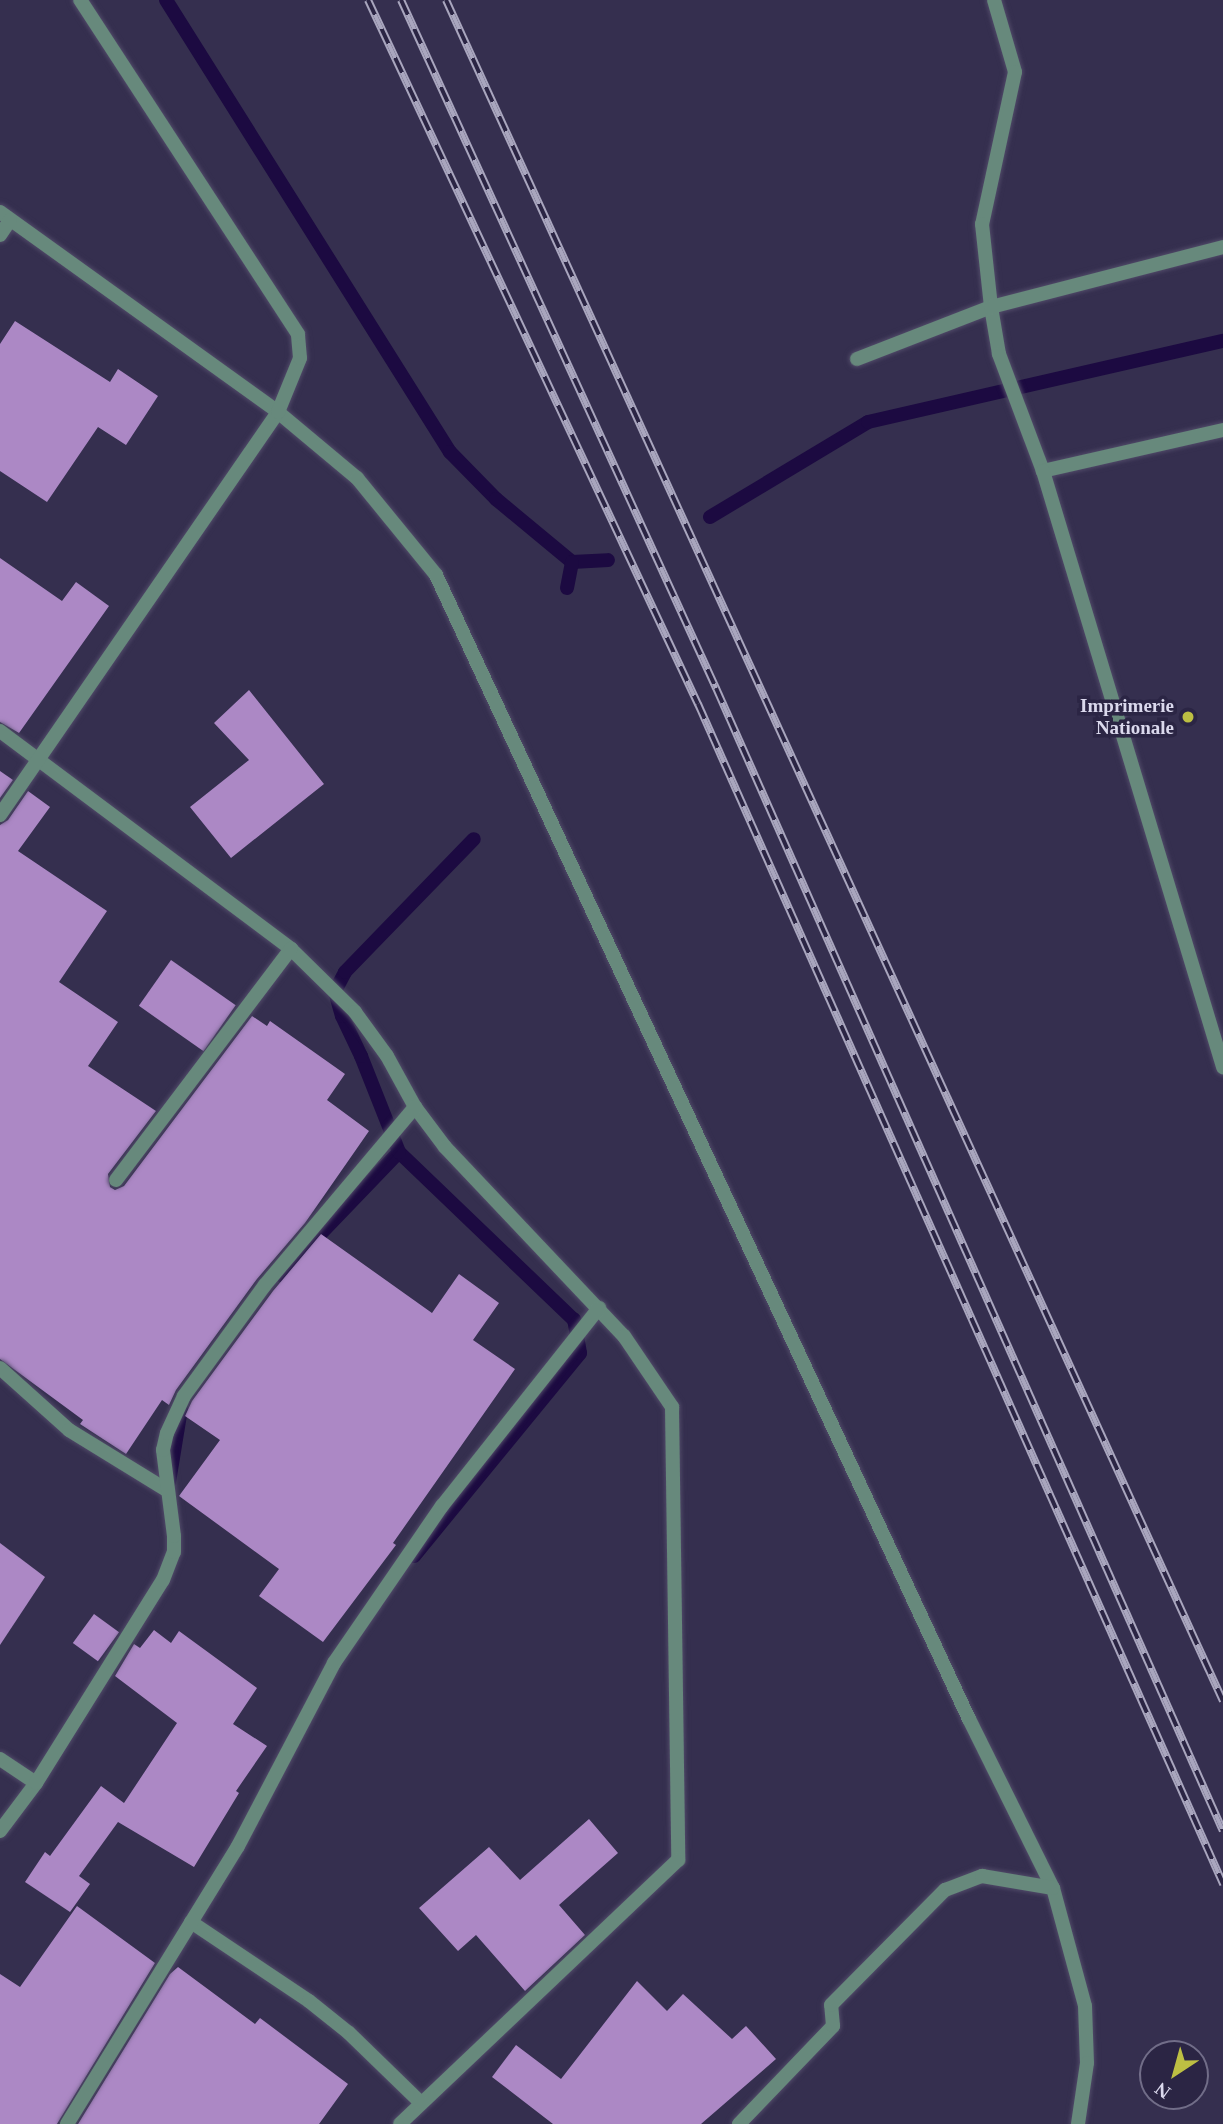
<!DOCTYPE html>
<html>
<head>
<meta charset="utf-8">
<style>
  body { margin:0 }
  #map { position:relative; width:1223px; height:2124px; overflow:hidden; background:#352f4f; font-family:"Times New Roman",serif }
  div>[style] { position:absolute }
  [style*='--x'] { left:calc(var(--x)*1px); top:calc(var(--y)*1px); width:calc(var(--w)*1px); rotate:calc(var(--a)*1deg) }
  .stream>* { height:14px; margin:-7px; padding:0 7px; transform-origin:7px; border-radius:7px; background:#1c0a41 }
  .building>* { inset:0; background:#ac88c5; transform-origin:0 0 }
  .roads { filter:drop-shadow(0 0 2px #504a68) drop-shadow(0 0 2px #504a68) }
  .street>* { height:14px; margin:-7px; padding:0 7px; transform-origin:7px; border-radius:7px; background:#67897c }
  .rail>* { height:8px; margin-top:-4px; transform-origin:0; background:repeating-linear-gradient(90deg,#2b2544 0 16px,#a9a6be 0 32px); box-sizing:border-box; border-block:2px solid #a9a6be }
  .dots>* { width:19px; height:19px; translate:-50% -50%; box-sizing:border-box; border:4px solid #2b2544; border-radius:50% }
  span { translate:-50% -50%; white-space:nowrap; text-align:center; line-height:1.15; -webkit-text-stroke:7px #2b2544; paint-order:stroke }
  .poi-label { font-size:19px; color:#dbd9ed; font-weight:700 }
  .right { translate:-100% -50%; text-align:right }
  .north { position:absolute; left:1139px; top:2040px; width:70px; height:70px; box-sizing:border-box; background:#2b2544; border:2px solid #716d88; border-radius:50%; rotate:216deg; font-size:19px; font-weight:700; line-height:28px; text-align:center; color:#dbd9ed }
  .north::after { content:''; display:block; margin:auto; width:24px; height:32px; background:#bdbf43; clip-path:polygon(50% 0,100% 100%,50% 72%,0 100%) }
</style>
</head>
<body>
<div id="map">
  <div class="stream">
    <div style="--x:166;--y:0;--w:534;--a:57.86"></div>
    <div style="--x:450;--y:452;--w:66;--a:45.6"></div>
    <div style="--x:496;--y:499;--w:99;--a:39.7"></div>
    <div style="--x:572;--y:562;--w:36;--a:-3"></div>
    <div style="--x:710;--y:517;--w:184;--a:-31"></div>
    <div style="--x:868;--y:422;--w:364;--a:-12.9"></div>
    <div style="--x:567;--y:588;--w:26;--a:-79"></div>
    <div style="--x:281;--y:1275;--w:170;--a:-46.2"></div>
    <div style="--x:169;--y:1482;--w:74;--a:-80.7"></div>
    <div style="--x:414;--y:1556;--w:262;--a:-50.7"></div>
    <div style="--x:580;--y:1353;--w:34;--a:-100"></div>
    <div style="--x:574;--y:1320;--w:243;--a:-136.2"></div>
    <div style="--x:399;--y:1152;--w:103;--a:-111.6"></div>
    <div style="--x:361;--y:1056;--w:44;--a:-115.4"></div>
    <div style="--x:342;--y:1016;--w:26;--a:-106"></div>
    <div style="--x:335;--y:991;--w:21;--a:-62"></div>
    <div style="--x:345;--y:972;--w:185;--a:-45.9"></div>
  </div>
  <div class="building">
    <div style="clip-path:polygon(15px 321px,110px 382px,118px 369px,158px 396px,126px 445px,98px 427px,47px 502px,0 471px,0 344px)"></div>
    <div style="clip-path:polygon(0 558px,62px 601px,76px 582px,109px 606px,19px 733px,0 722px)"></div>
    <div style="clip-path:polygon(249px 690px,324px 784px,231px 858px,190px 807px,249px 760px,214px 723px)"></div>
    <div style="clip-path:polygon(0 771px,13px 780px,0 798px)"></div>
    <div style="clip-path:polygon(28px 791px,50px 807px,18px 851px,107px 911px,59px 982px,118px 1022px,88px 1066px,156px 1111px,108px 1174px,110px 1187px,115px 1190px,124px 1186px,252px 1016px,267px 1026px,270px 1021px,345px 1074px,327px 1100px,369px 1131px,305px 1223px,257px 1279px,176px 1390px,169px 1405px,162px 1400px,126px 1454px,80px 1424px,83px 1420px,0 1359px,0 825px,8px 820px)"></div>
    <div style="left:171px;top:960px;width:79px;height:56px;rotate:35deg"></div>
    <div style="clip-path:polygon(321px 1234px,432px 1313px,459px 1274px,499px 1303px,473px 1340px,515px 1369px,393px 1543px,396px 1545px,323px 1642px,259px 1596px,279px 1569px,179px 1496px,220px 1440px,185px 1416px,192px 1401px,273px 1291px)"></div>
    <div style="clip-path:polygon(0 1543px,45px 1577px,0 1645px)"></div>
    <div style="left:94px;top:1614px;width:31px;height:36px;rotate:36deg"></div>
    <div style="clip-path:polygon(154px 1630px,171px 1643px,179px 1631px,257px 1688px,233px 1724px,267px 1746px,236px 1791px,239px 1793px,194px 1867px,118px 1822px,79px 1876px,90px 1884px,70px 1912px,25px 1882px,45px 1852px,50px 1856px,101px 1786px,124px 1803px,177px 1723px,115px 1676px,134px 1644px,140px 1648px)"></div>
    <div style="clip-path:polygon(589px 1819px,618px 1853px,559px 1905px,585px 1935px,525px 1991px,476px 1935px,458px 1951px,419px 1908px,489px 1847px,520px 1880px)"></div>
    <div style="clip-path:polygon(77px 1906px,155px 1963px,57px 2124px,0 2124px,0 1974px,20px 1987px)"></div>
    <div style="clip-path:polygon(178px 1967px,255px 2024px,260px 2018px,348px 2084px,319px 2124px,78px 2124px,170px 1974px)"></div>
    <div style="clip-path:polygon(637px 1981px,667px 2011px,683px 1994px,732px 2039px,746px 2026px,776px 2059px,701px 2124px,553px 2124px,492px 2077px,516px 2045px,561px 2079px)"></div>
  </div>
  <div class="roads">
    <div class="street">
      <div style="--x:994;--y:0;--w:75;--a:73.7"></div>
      <div style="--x:1015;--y:72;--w:156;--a:102.2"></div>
      <div style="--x:982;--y:224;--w:83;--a:83.8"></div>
      <div style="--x:991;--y:307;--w:48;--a:80.3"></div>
      <div style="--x:999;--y:354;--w:125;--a:69.4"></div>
      <div style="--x:0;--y:212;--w:342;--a:35.7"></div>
      <div style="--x:278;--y:412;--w:103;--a:39.9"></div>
      <div style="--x:357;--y:478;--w:125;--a:50.8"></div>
      <div style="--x:436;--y:575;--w:1262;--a:65.02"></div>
      <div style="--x:969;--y:1719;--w:189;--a:63.6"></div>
      <div style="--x:1053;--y:1888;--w:122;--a:74.8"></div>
      <div style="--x:1085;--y:2006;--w:57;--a:88"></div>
      <div style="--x:1087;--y:2063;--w:62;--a:98.4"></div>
      <div style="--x:0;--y:235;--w:18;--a:-56"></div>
      <div style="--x:857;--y:359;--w:144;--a:-21.2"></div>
      <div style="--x:991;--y:307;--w:240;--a:-14.5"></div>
      <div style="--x:1223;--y:430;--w:185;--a:167.2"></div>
      <div style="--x:1043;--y:471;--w:623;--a:73.19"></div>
      <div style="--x:0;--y:731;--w:364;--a:36.8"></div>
      <div style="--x:291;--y:949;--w:90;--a:44.5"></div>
      <div style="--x:355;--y:1012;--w:54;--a:54"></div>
      <div style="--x:387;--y:1056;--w:58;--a:61.2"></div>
      <div style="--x:415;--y:1107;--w:50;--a:53.1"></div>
      <div style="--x:445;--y:1147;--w:260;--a:46.6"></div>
      <div style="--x:624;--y:1336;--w:86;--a:55.9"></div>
      <div style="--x:672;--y:1407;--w:453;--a:89.2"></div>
      <div style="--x:678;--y:1860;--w:383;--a:136.5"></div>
      <div style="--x:0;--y:815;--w:490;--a:-55.4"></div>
      <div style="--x:278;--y:412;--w:58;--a:-67.8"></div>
      <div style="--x:300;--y:358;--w:24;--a:-95"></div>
      <div style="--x:298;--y:334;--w:399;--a:-123.1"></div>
      <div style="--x:116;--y:1180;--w:290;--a:-52.9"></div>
      <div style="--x:0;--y:1368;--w:93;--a:41.9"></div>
      <div style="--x:69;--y:1430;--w:116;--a:31.6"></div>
      <div style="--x:0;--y:1759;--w:43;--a:33.7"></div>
      <div style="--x:0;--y:1831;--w:60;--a:-53.1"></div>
      <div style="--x:36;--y:1783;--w:239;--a:-58"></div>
      <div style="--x:163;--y:1580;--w:30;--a:-69"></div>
      <div style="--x:174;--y:1552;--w:16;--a:-90"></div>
      <div style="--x:174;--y:1536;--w:87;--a:-97.3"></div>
      <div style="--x:163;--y:1450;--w:17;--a:-77"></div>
      <div style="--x:167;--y:1433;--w:41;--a:-65.3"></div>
      <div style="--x:184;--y:1396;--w:137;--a:-53.9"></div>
      <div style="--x:265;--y:1285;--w:233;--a:-49.9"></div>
      <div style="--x:191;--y:1922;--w:142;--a:33.8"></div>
      <div style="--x:309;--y:2001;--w:51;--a:38.7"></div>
      <div style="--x:349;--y:2033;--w:100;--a:44.2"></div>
      <div style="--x:67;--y:2124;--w:326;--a:-58.4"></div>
      <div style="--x:238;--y:1846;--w:207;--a:-62.3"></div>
      <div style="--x:334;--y:1663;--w:191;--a:-55.5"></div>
      <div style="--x:442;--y:1506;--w:253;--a:-51.6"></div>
      <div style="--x:739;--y:2124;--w:136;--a:-46.2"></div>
      <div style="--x:833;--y:2026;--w:21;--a:-95"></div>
      <div style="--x:831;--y:2005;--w:162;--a:-45.3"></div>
      <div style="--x:945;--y:1890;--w:40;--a:-21"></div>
      <div style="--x:982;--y:1876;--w:72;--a:9.6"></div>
    </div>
  </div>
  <div class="rail">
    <div style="--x:368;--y:0;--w:778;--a:64.89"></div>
    <div style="--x:698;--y:704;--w:1292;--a:66.01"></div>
    <div style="--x:401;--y:0;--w:757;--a:65.4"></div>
    <div style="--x:716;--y:688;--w:1250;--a:66.08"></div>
    <div style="--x:446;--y:0;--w:1870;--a:65.45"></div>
  </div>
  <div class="dots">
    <div style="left:1188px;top:717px;background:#bdbf43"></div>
  </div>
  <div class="poi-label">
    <span class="right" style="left:1174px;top:717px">Imprimerie<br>Nationale</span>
  </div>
  <div class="north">N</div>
</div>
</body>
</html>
